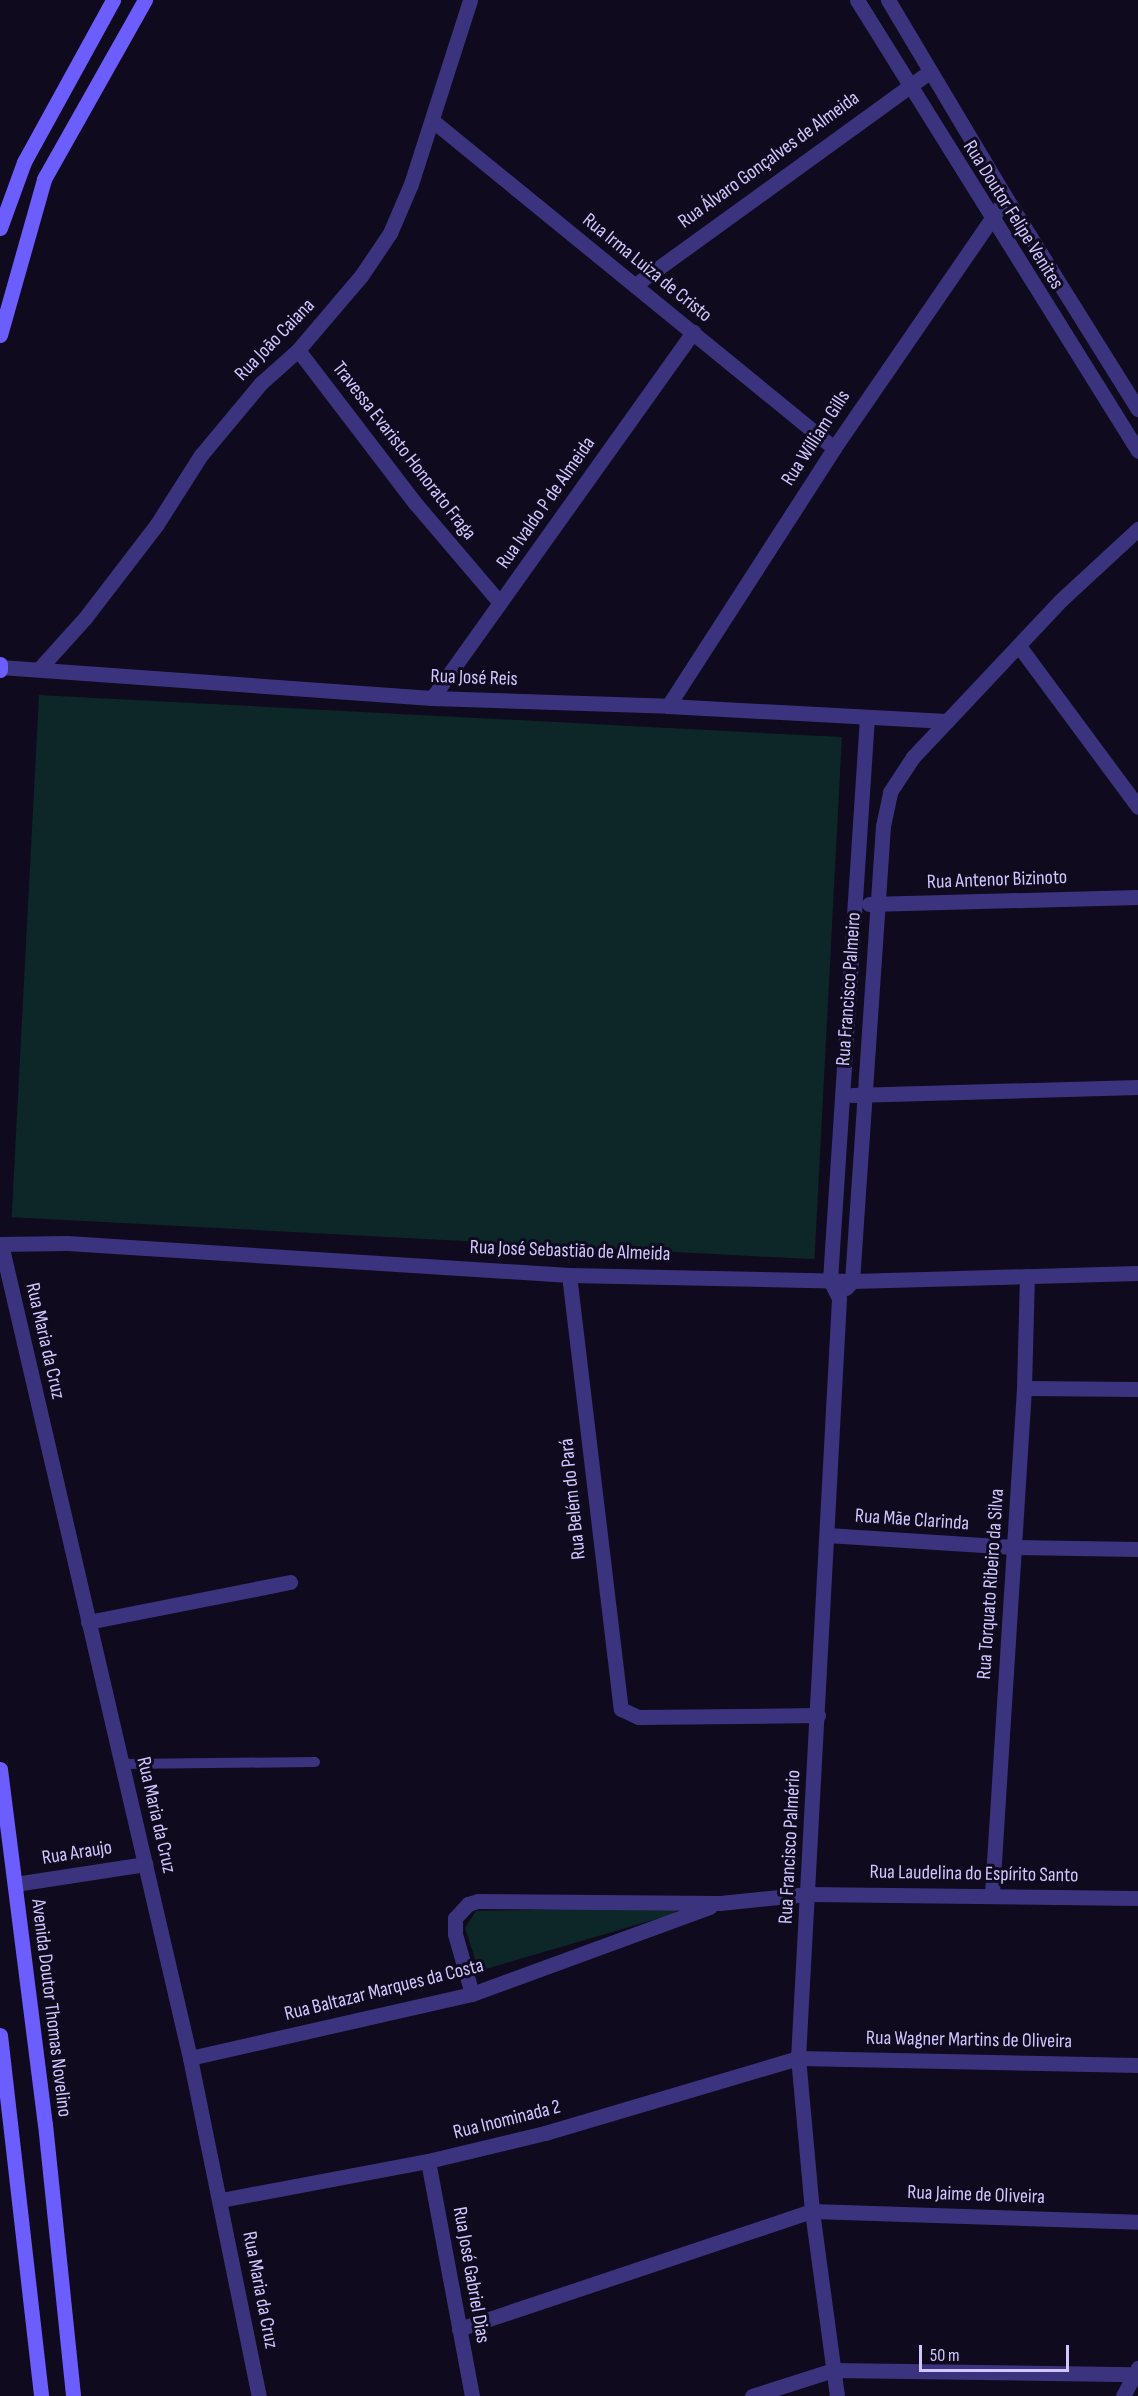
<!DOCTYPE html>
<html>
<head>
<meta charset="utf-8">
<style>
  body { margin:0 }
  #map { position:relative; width:1138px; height:2396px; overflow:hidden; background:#0f0a1d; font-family:"Sofia Sans Condensed",sans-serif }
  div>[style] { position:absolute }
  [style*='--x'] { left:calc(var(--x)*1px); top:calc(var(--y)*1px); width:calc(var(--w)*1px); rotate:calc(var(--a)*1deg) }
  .green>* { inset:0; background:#0d2627; transform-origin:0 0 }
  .service>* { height:10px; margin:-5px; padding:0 5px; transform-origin:5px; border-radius:5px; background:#3b337e }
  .minor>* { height:15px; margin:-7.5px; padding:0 7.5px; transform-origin:7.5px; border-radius:7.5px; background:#3b337e }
  .tertiary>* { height:15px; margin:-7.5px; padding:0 7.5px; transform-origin:7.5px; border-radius:7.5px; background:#3b337e }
  .secondary>* { height:15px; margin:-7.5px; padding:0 7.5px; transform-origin:7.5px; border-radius:7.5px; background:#6c5dff }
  span { translate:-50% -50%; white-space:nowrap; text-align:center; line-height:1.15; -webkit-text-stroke:6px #0f0a1d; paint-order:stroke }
  .street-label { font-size:20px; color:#d1c6ff }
  .scale { position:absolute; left:919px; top:2345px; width:150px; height:27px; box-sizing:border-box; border:3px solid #d1c6ff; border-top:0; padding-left:8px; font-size:18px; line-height:21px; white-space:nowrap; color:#d1c6ff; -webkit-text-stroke:4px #0f0a1d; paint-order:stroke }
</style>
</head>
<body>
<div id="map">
  <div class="green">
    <div style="left:39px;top:695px;width:804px;height:523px;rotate:3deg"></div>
    <div style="clip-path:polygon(682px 1907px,670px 1915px,479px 1971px,465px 1928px,476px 1911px)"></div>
  </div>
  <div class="service">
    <div style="--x:123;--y:1764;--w:192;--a:-0.6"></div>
  </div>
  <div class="minor">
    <div style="--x:433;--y:121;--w:517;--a:39.2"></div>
    <div style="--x:635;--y:285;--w:363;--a:-35.9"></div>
    <div style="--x:298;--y:350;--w:193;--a:52.6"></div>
    <div style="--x:415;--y:503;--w:131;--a:49.6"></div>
    <div style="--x:1019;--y:646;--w:200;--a:53.5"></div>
    <div style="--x:0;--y:667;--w:433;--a:4.1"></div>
    <div style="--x:432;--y:698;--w:236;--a:1.9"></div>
    <div style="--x:668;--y:706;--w:279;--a:3.1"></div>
    <div style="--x:39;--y:669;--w:69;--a:-48"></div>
    <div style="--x:85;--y:618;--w:118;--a:-52.5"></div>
    <div style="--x:157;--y:524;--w:82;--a:-57.5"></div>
    <div style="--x:201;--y:455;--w:94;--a:-50.2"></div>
    <div style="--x:261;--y:383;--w:50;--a:-41.7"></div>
    <div style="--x:298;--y:350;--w:97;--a:-49.6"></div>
    <div style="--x:361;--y:276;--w:52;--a:-56"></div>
    <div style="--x:390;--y:233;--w:53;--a:-66.8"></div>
    <div style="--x:411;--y:184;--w:193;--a:-72.2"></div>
    <div style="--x:432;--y:698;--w:450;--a:-54.5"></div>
    <div style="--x:668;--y:706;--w:307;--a:-57.2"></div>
    <div style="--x:834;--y:448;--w:303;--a:-55.5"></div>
    <div style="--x:869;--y:904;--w:269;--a:-1.5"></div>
    <div style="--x:852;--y:1095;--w:286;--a:-1.6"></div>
    <div style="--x:0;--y:1244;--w:67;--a:-0.9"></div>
    <div style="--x:67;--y:1243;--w:503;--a:3.65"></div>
    <div style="--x:569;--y:1275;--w:283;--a:1.2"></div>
    <div style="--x:852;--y:1281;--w:286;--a:-1.6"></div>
    <div style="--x:1;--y:1244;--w:836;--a:76.93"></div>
    <div style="--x:190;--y:2058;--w:345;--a:78.5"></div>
    <div style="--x:569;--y:1275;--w:437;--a:83.2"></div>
    <div style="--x:621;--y:1709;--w:19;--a:25"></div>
    <div style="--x:638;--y:1717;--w:180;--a:-0.6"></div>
    <div style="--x:846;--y:1288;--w:9;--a:-49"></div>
    <div style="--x:852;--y:1281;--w:456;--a:-86.1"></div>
    <div style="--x:883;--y:826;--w:35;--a:-78"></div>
    <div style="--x:890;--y:792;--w:42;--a:-56.7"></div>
    <div style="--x:913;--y:757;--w:50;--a:-46.6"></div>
    <div style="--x:947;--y:721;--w:166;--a:-46.7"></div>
    <div style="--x:1061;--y:600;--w:105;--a:-42.7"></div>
    <div style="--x:1024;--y:1388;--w:114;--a:0.5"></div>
    <div style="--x:827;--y:1535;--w:187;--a:3.7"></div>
    <div style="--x:1014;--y:1547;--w:124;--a:0.9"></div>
    <div style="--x:88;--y:1622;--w:206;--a:-11.2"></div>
    <div style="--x:15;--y:1884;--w:132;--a:-8.7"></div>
    <div style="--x:992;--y:1893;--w:506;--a:-86.37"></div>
    <div style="--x:1024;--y:1388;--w:112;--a:-88.5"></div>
    <div style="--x:472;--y:1994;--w:62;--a:-105.8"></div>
    <div style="--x:455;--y:1934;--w:16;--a:-90"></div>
    <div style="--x:455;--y:1918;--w:19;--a:-47"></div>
    <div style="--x:468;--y:1904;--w:10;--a:-17"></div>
    <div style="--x:478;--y:1901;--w:242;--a:0.5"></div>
    <div style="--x:720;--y:1903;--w:89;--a:-5.8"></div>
    <div style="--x:809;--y:1894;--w:329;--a:0.7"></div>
    <div style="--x:190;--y:2058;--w:289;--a:-12.8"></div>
    <div style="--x:472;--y:1994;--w:253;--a:-20.1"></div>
    <div style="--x:428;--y:2161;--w:239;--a:79.4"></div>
    <div style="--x:221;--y:2200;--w:211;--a:-10.7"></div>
    <div style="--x:428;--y:2161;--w:120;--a:-13.5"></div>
    <div style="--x:545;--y:2133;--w:264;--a:-16.5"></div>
    <div style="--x:798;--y:2058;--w:340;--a:1.2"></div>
    <div style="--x:459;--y:2329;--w:372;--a:-18.5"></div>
    <div style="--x:812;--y:2211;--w:326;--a:1.9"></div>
    <div style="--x:752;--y:2396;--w:85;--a:-17.8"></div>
    <div style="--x:833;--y:2370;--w:301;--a:0.8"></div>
    <div style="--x:837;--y:2396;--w:187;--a:-97.7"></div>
    <div style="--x:812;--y:2211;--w:154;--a:-95.2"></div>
    <div style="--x:798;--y:2058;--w:761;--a:-86.91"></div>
    <div style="--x:839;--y:1298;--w:20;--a:-117"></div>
    <div style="--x:830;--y:1280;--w:564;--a:-86.24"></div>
    <div style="--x:1123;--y:2396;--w:32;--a:-62"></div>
  </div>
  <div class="tertiary">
    <div style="--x:857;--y:0;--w:531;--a:58.07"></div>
    <div style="--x:888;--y:0;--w:230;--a:59.2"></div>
    <div style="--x:1006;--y:198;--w:249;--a:58"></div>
  </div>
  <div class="secondary">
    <div style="--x:0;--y:228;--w:70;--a:-70"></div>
    <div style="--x:24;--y:162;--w:185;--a:-61.2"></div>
    <div style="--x:0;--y:335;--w:162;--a:-74.2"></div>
    <div style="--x:44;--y:179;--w:206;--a:-60.6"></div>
    <div style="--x:0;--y:664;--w:6;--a:90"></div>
    <div style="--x:0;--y:1769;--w:358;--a:82.8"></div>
    <div style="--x:45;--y:2124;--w:273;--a:84.1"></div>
    <div style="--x:0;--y:2035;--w:363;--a:83.5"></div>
  </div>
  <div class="street-label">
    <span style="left:769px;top:160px;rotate:-36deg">Rua Álvaro Gonçalves de Almeida</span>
    <span style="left:1013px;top:215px;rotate:58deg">Rua Doutor Felipe Venites</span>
    <span style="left:647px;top:268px;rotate:39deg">Rua Irma Luiza de Cristo</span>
    <span style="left:275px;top:340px;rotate:-46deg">Rua João Caiana</span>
    <span style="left:816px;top:438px;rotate:-57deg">Rua William Gills</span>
    <span style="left:404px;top:451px;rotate:52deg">Travessa Evaristo Honorato Fraga</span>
    <span style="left:546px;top:503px;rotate:-55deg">Rua Ivaldo P de Almeida</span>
    <span style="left:474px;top:678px;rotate:2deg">Rua José Reis</span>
    <span style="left:997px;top:880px;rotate:-2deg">Rua Antenor Bizinoto</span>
    <span style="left:849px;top:989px;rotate:-86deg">Rua Francisco Palmeiro</span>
    <span style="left:570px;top:1251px;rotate:2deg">Rua José Sebastião de Almeida</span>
    <span style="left:45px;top:1341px;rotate:77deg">Rua Maria da Cruz</span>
    <span style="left:573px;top:1499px;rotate:-96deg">Rua Belém do Pará</span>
    <span style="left:912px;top:1520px;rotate:4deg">Rua Mãe Clarinda</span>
    <span style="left:991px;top:1584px;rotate:-86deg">Rua Torquato Ribeiro da Silva</span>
    <span style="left:156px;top:1815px;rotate:77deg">Rua Maria da Cruz</span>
    <span style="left:790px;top:1847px;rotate:-87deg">Rua Francisco Palmério</span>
    <span style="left:77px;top:1853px;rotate:-9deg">Rua Araujo</span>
    <span style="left:974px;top:1874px;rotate:1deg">Rua Laudelina do Espírito Santo</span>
    <span style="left:384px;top:1990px;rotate:-14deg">Rua Baltazar Marques da Costa</span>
    <span style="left:51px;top:2008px;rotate:83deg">Avenida Doutor Thomas Novelino</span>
    <span style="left:969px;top:2040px;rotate:1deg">Rua Wagner Martins de Oliveira</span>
    <span style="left:507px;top:2120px;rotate:-14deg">Rua Inominada 2</span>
    <span style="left:976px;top:2195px;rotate:2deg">Rua Jaime de Oliveira</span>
    <span style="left:471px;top:2275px;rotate:80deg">Rua José Gabriel Dias</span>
    <span style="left:260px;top:2290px;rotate:79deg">Rua Maria da Cruz</span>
  </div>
  <div class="scale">50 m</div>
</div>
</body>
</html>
